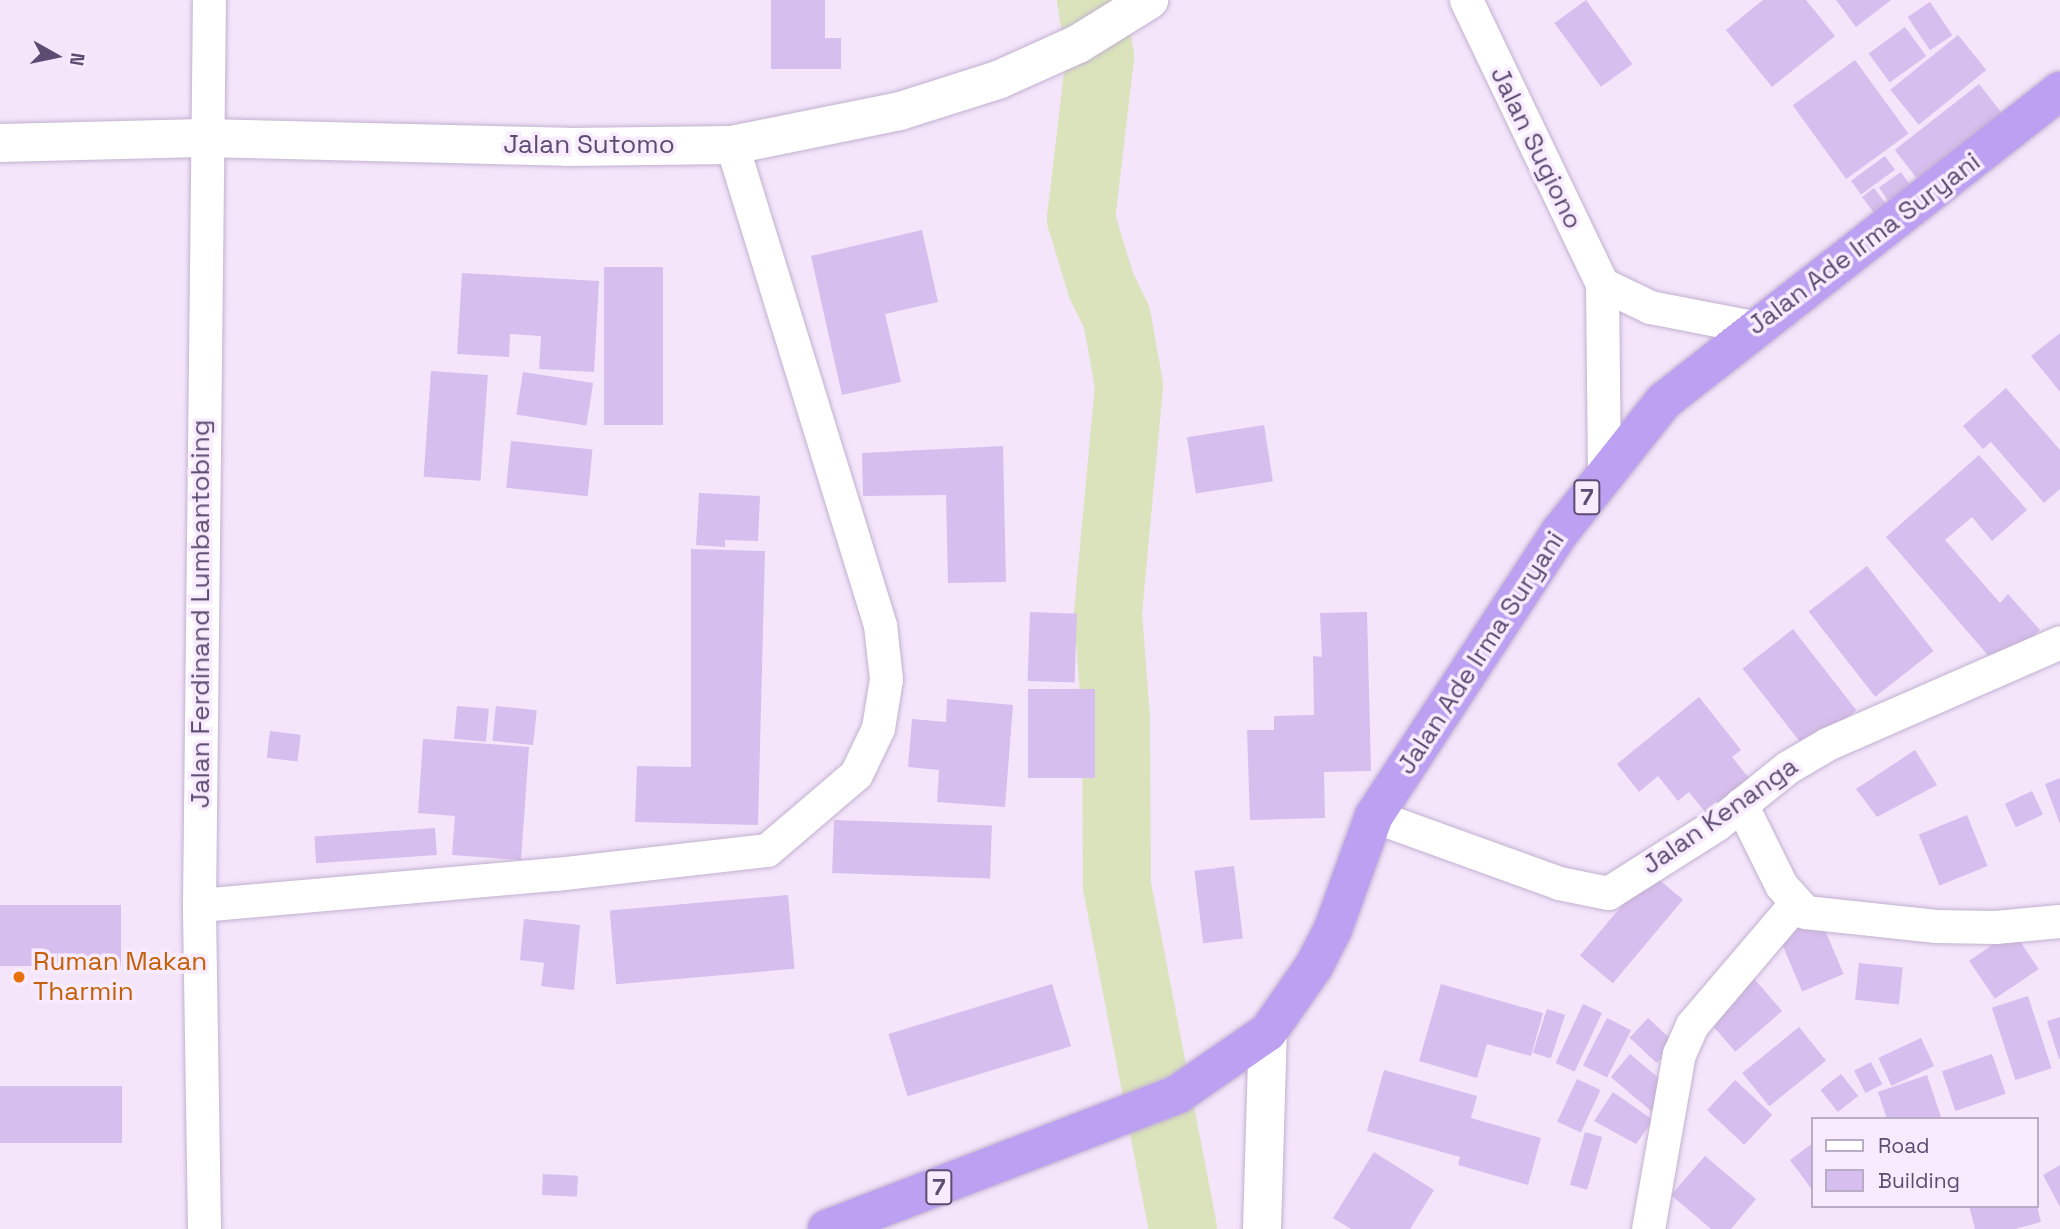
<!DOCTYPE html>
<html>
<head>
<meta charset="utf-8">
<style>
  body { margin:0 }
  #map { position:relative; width:2060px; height:1229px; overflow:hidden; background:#f4e5fb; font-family:"Space Grotesk",sans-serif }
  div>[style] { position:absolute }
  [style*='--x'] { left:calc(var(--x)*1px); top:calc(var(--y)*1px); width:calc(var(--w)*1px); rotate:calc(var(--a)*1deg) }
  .river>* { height:68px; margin:-34px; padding:0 34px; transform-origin:34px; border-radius:34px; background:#dae3bb }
  .building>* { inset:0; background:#d6beee; transform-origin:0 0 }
  .roads { filter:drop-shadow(0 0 2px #c2b1d0) drop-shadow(0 0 2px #c2b1d0) }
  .street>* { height:33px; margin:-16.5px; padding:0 16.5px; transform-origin:16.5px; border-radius:16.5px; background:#fff }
  .secondary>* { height:38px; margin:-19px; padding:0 19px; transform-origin:19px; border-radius:19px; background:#fff }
  .highway>* { height:38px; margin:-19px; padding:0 19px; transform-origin:19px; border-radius:19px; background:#bca0f1 }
  .dots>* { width:19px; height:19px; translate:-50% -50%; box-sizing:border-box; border:4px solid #f8ebfe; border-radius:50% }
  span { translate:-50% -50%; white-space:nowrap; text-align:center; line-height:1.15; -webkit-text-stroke:7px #f8ebfe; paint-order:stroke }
  .shield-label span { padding:2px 5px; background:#f8ebfe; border:2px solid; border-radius:5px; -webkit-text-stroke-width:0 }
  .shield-label { font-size:24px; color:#5d4c72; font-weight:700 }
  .street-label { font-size:26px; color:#5d4c72 }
  .food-label { font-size:26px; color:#c56008 }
  .left { translate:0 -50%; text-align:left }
  .legend { position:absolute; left:1811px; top:1117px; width:228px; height:91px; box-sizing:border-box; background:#f8ebfe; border:2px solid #baabc6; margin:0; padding:9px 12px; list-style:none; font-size:21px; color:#5d4c72 }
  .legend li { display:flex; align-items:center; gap:14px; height:35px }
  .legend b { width:35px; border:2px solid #baabc6 }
  .north { position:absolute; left:21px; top:21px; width:70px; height:70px; -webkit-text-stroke:5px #f8ebfe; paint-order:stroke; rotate:99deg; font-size:19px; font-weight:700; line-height:28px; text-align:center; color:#5d4c72 }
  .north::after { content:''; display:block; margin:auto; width:24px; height:32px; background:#5d4c72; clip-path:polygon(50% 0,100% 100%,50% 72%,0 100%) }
</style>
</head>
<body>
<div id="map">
  <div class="river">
    <div style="--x:1091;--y:0;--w:58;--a:81"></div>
    <div style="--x:1100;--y:57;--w:163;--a:96.7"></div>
    <div style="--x:1081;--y:219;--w:69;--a:73.1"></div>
    <div style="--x:1101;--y:285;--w:37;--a:64"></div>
    <div style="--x:1117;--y:318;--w:69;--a:80"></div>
    <div style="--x:1129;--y:386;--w:229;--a:95.3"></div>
    <div style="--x:1108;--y:614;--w:104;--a:85.6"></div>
    <div style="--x:1116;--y:718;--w:168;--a:89.7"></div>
    <div style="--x:1117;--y:886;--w:349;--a:79.1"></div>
  </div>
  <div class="building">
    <div style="clip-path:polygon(771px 0,825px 0,825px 38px,841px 38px,841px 69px,771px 69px)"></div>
    <div style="left:1586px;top:0;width:79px;height:39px;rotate:54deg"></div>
    <div style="clip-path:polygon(1763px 0,1806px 0,1835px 36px,1772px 87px,1726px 30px)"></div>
    <div style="clip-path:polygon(1836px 0,1891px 0,1856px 27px)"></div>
    <div style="left:1930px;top:2px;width:40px;height:27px;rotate:56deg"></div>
    <div style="left:1905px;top:27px;width:36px;height:45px;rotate:54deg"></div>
    <div style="left:1958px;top:35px;width:45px;height:87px;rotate:51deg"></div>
    <div style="left:1855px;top:60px;width:91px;height:77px;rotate:54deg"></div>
    <div style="left:1979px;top:84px;width:55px;height:107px;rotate:52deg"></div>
    <div style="left:1885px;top:156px;width:17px;height:42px;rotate:54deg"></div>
    <div style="left:1901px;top:172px;width:33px;height:27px;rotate:55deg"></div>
    <div style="left:1874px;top:188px;width:39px;height:15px;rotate:53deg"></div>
    <div style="clip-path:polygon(922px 230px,938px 302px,885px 314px,901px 382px,842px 395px,811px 256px)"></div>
    <div style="left:604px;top:267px;width:59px;height:158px"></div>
    <div style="clip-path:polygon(462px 273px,599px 281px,594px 372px,539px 369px,541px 336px,510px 334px,509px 357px,457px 354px)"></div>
    <div style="clip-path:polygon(2060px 333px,2060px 392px,2031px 356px)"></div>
    <div style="left:431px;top:371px;width:57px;height:106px;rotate:4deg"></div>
    <div style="left:523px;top:372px;width:71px;height:43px;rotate:9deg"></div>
    <div style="clip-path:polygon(2006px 388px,2060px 450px,2060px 489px,2044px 503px,1991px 442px,1983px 449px,1963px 426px)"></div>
    <div style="left:1264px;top:425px;width:57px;height:78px;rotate:81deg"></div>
    <div style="left:511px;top:441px;width:82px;height:47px;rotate:6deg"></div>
    <div style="clip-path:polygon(1003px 446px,1006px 582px,948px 583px,946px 495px,863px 496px,862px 453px)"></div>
    <div style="clip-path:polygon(1979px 455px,2027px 510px,1992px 541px,1972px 517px,1945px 540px,2000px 603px,2008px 594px,2040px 630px,1998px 667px,1886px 537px)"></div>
    <div style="clip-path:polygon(699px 493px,760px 496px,758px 541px,725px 540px,725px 547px,696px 545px)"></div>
    <div style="clip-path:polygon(691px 549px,765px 551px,758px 825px,635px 822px,637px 766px,691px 767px)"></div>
    <div style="left:1867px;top:566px;width:108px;height:74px;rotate:52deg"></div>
    <div style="left:1030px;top:612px;width:47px;height:69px;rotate:2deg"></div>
    <div style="clip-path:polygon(1367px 612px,1371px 771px,1324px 772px,1325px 818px,1250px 820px,1247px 730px,1274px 730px,1274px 716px,1314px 715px,1313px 656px,1322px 657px,1320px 613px)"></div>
    <div style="left:1793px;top:629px;width:103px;height:64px;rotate:52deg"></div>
    <div style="left:1028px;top:689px;width:67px;height:89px"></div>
    <div style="clip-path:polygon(1699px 697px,1741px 750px,1732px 757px,1757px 788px,1714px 823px,1689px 792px,1678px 801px,1658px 776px,1639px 792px,1617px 764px)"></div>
    <div style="clip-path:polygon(947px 699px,1013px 705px,1005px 807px,937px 802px,939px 770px,908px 767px,912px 719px,946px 722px)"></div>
    <div style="left:457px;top:706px;width:32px;height:33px;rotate:5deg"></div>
    <div style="left:496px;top:706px;width:41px;height:35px;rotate:6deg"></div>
    <div style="left:270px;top:731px;width:31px;height:27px;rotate:7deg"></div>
    <div style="clip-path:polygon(423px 739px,529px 747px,521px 860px,452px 855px,455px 816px,418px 813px)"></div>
    <div style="clip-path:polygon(1915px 750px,1937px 785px,1877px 817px,1856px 789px)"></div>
    <div style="clip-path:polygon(2060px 778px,2060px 824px,2045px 784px)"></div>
    <div style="left:2032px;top:791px;width:26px;height:30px;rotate:65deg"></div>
    <div style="left:1967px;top:815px;width:55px;height:52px;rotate:68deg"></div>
    <div style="left:834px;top:820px;width:158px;height:53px;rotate:2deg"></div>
    <div style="left:435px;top:828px;width:27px;height:121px;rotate:86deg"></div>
    <div style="left:1234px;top:866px;width:73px;height:40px;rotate:83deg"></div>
    <div style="left:1650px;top:872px;width:43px;height:109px;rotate:40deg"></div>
    <div style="left:788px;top:895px;width:74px;height:179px;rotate:85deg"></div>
    <div style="left:0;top:905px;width:121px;height:61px"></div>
    <div style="left:1819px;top:916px;width:63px;height:45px;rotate:67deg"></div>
    <div style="clip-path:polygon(524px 919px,580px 925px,574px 990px,541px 986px,544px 963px,520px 960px)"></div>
    <div style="left:2013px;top:931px;width:46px;height:53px;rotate:56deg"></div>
    <div style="left:1859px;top:963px;width:44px;height:37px;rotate:6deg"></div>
    <div style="left:1750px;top:974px;width:49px;height:62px;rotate:49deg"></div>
    <div style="left:1052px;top:984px;width:65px;height:171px;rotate:73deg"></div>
    <div style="clip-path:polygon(1441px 984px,1543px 1013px,1531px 1056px,1487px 1044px,1477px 1078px,1419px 1061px)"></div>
    <div style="left:2028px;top:996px;width:76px;height:38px;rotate:72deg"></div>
    <div style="left:1583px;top:1004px;width:21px;height:65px;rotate:25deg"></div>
    <div style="left:1547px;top:1009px;width:19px;height:46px;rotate:18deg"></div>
    <div style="clip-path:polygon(2060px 1017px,2060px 1059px,2059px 1059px,2047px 1021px)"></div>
    <div style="left:1607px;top:1018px;width:27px;height:53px;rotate:27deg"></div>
    <div style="left:1648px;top:1018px;width:37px;height:27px;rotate:43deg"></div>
    <div style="left:1799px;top:1027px;width:43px;height:73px;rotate:51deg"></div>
    <div style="left:1921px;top:1038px;width:31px;height:47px;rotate:65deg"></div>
    <div style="left:1630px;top:1054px;width:54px;height:30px;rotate:40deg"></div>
    <div style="left:1992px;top:1054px;width:42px;height:53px;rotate:71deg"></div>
    <div style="left:1871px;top:1062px;width:25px;height:19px;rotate:63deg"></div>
    <div style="clip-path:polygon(1384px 1070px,1477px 1096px,1471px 1118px,1541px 1138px,1528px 1185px,1458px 1165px,1460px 1157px,1367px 1131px)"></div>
    <div style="left:1841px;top:1074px;width:28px;height:26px;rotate:52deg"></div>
    <div style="clip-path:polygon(1927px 1075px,1941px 1117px,1887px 1119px,1878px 1092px)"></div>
    <div style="left:1577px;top:1079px;width:26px;height:47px;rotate:25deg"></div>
    <div style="left:1735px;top:1080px;width:51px;height:41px;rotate:43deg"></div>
    <div style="left:122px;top:1086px;width:57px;height:122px;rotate:90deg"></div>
    <div style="clip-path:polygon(1613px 1092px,1653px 1120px,1636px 1144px,1594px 1121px)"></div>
    <div style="left:1585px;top:1132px;width:18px;height:55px;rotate:16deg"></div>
    <div style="clip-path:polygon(1813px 1143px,1813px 1191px,1790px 1160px)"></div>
    <div style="clip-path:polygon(1374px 1152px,1434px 1190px,1410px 1229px,1351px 1229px,1333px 1218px)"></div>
    <div style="clip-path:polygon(1705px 1156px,1756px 1199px,1731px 1229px,1711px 1229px,1671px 1195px)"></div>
    <div style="clip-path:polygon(2060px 1165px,2060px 1207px,2043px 1175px)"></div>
    <div style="left:543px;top:1174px;width:35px;height:21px;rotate:3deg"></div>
    <div style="clip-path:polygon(1969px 1206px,2037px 1206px,2041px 1222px,2015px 1229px,1975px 1229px)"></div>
  </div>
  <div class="roads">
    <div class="street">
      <div style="--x:1466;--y:0;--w:315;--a:64.4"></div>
      <div style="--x:1602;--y:284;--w:191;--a:89.4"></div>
      <div style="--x:1602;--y:284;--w:53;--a:25.6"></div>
      <div style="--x:1650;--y:307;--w:105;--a:11"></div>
      <div style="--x:1741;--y:804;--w:90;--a:63.7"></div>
      <div style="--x:1781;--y:885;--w:36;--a:48"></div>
      <div style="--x:1805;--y:912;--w:132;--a:6.1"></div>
      <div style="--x:1936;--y:926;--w:59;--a:1"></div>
      <div style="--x:1995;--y:927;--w:65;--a:-5.3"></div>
      <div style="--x:1374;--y:816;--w:197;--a:19.9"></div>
      <div style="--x:1559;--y:883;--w:50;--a:11.5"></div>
      <div style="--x:1608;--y:893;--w:129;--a:-32.3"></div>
      <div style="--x:1717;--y:824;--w:91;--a:-38.8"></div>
      <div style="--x:1788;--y:767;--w:45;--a:-30.5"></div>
      <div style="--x:1827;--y:744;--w:254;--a:-23.6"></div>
      <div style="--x:199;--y:905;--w:358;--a:-5"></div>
      <div style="--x:556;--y:874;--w:212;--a:-6.5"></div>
      <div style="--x:767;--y:850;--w:117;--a:-40.5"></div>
      <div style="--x:856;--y:774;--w:51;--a:-64.4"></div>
      <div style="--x:878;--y:728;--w:50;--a:-80.7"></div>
      <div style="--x:886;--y:679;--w:54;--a:-96.3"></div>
      <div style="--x:880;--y:625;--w:502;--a:-107.14"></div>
      <div style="--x:204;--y:1229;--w:324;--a:-90.9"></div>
      <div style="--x:199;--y:905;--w:905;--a:-89.37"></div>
      <div style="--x:1648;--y:1229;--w:178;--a:-80"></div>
      <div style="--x:1679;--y:1054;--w:32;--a:-66"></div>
      <div style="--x:1692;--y:1025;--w:157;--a:-49.6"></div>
    </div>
    <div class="secondary">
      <div style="--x:0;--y:143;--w:204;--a:-1.4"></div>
      <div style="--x:204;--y:138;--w:363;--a:1.4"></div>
      <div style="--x:567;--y:147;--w:165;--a:-0.7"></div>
      <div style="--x:732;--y:145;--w:171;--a:-11.4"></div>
      <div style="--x:900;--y:111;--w:103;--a:-17.6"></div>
      <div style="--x:998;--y:80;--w:88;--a:-24.2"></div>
      <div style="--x:1078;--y:44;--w:84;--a:-31.8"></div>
      <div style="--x:1262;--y:1229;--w:197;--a:-88.3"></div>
    </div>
    <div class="highway">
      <div style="--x:827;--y:1229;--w:376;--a:-21"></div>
      <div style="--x:1178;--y:1094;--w:109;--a:-34.6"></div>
      <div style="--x:1268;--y:1032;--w:80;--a:-55.1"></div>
      <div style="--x:1314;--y:966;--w:42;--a:-62.8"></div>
      <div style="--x:1333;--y:929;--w:120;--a:-70.1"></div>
      <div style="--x:1374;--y:816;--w:339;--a:-56.8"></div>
      <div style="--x:1560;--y:532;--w:167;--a:-51.6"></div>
      <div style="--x:1664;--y:401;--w:503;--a:-38.05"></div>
    </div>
  </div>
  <div class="dots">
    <div style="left:19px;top:977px;background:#e8710a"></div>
  </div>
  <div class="shield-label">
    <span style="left:1587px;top:497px">7</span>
    <span style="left:939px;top:1187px">7</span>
  </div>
  <div class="street-label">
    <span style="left:589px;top:145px">Jalan Sutomo</span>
    <span style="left:1536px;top:148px;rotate:64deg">Jalan Sugiono</span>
    <span style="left:1864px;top:244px;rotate:-37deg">Jalan Ade Irma Suryani</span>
    <span style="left:201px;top:614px;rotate:-90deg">Jalan Ferdinand Lumbantobing</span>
    <span style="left:1481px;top:653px;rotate:-57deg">Jalan Ade Irma Suryani</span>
    <span style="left:1720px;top:816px;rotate:-35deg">Jalan Kenanga</span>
  </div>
  <div class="food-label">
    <span class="left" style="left:33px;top:977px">Ruman Makan<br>Tharmin</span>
  </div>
  <ul class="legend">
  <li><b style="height:9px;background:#fff"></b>Road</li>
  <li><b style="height:19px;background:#d6beee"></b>Building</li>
  </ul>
  <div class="north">N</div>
</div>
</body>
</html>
